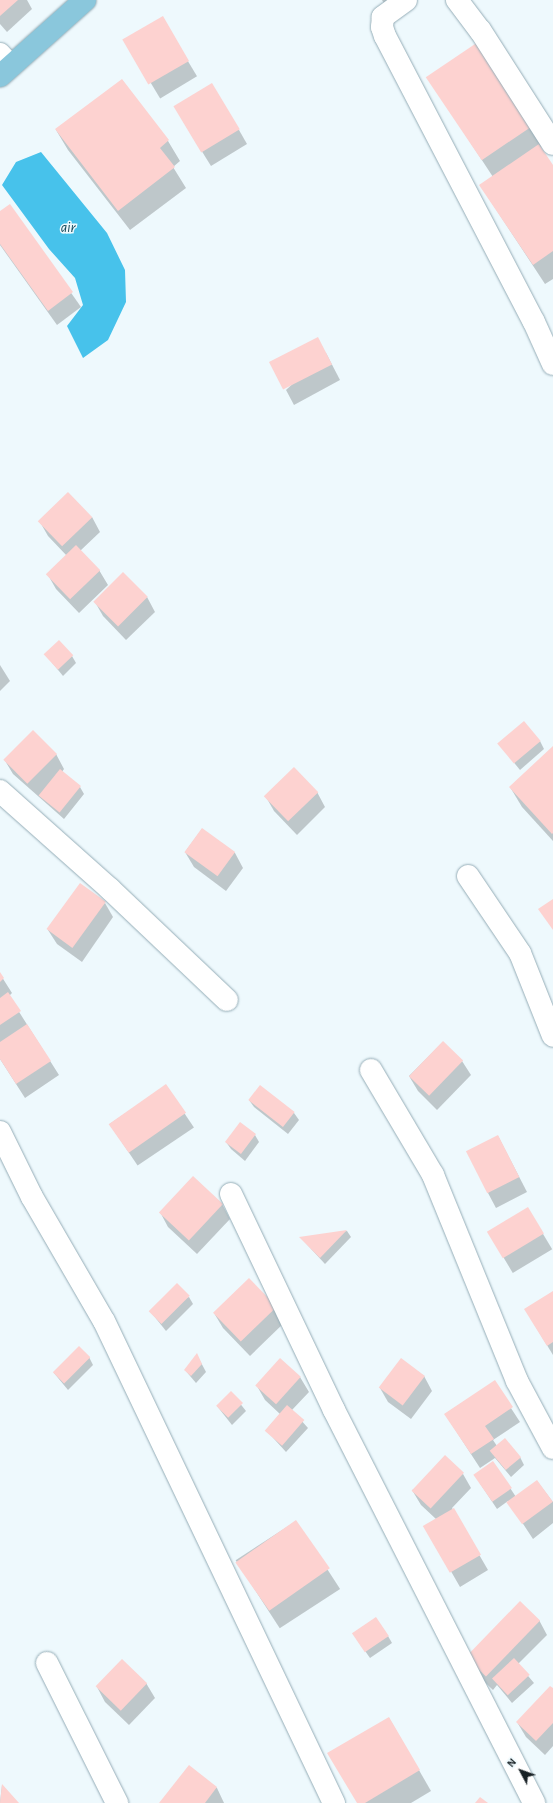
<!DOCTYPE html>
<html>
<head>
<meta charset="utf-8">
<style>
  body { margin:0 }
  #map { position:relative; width:553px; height:1803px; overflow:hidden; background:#eef9fd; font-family:"Alegreya Sans",sans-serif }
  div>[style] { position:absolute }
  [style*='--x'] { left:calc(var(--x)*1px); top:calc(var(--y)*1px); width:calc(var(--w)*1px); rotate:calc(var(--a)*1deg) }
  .water>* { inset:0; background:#47c2eb }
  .shadow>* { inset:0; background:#0003; transform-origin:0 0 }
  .building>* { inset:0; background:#fdd2d0; transform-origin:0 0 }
  .roads { filter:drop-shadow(0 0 1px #95adb7) drop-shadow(0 0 1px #95adb7) }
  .minor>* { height:22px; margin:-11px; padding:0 11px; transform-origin:11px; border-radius:11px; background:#fff }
  .major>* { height:22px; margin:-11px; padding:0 11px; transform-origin:11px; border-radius:11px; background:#8ac7dc }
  span { translate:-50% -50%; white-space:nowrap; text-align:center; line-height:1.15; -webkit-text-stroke:3px #eef9fd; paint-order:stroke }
  .water-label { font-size:15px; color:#134759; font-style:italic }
  .north { position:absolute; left:501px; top:1751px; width:40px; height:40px; -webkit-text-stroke:3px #eef9fd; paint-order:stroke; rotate:311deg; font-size:11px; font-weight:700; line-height:16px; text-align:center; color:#192226 }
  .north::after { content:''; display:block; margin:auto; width:14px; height:18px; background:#192226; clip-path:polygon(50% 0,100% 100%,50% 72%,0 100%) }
</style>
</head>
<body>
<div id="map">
  <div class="water">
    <div style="clip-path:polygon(41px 152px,107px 233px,125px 270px,126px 302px,108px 340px,83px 358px,67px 326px,83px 305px,75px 278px,49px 249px,2px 185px,16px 162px)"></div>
  </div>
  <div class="shadow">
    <div style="clip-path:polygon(0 0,27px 0,32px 9px,7px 32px,0 24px)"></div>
    <div style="clip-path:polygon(382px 0,399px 0,387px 8px)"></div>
    <div style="left:162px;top:18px;width:68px;height:43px;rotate:59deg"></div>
    <div style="clip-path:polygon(478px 43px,545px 145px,540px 148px,553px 167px,553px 279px,545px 284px,480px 185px,493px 177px,428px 78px)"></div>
    <div style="clip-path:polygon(122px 80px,168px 141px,180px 161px,173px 167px,186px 188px,130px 230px,68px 150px,56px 130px)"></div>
    <div style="clip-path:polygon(183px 121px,239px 130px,247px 144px,211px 166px)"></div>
    <div style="clip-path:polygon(10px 206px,81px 307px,57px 325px,0 245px,0 213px)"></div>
    <div style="clip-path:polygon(326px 353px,340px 380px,294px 405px,286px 390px)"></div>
    <div style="clip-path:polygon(92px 517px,100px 532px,80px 551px,99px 570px,108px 585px,79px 613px,56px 589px,48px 575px,67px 556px,48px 536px,40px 522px)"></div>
    <div style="clip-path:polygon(147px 597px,155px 612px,126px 640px,103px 616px,95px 602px)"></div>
    <div style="clip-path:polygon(45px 654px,72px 656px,76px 663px,63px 676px)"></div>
    <div style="clip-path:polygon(0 665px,10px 681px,0 691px)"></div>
    <div style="clip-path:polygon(540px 741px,544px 749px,520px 770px,499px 744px)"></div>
    <div style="clip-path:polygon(553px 747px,553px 841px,522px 807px,510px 787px)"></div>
    <div style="clip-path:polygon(56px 754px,64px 769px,62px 772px,80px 787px,84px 794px,64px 819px,13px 774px,4px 759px)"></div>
    <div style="clip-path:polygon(317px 792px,325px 807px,297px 835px,274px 811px,266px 797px)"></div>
    <div style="clip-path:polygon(202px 829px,235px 853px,243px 868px,226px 891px,194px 867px,185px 852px)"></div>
    <div style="clip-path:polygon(105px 903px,113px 917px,82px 962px,57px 944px,48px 930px)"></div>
    <div style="clip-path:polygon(0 974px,12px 993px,9px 996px,59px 1075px,25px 1098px,0 1059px)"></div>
    <div style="clip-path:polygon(443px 1042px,462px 1061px,471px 1075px,437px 1110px,418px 1091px,409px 1076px)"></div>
    <div style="left:166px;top:1086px;width:50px;height:68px;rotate:56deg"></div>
    <div style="clip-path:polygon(260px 1087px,294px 1113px,299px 1120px,288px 1134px,254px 1107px,249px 1100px)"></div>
    <div style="clip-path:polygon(255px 1135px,259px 1142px,245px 1161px,231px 1149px,226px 1142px)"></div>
    <div style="clip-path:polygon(498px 1136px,527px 1192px,496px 1208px,488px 1193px)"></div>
    <div style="clip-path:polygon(222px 1204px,230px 1219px,197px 1254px,168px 1227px,160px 1212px)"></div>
    <div style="left:528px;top:1209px;width:47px;height:46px;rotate:59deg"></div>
    <div style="clip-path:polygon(347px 1231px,351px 1237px,325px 1264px,301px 1238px)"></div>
    <div style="clip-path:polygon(249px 1279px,285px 1322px,250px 1356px,223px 1328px,214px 1313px)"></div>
    <div style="clip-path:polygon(553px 1292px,553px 1355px,534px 1324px)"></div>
    <div style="clip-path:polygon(189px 1297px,193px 1304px,166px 1331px,150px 1311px)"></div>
    <div style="clip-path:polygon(197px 1355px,206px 1372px,196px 1383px,185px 1370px)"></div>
    <div style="clip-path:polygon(89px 1357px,93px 1365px,68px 1390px,54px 1373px)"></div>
    <div style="clip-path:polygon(424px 1376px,432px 1391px,411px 1419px,388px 1402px,380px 1388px)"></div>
    <div style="clip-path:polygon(300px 1377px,309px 1392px,292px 1410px,308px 1428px,286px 1452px,266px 1430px,280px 1414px,265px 1400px,257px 1386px)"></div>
    <div style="clip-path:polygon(494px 1382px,520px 1422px,493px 1440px,497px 1446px,520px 1457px,524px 1465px,511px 1477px,495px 1458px,480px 1468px,445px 1414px)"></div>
    <div style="clip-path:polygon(231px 1392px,246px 1411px,232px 1425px,217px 1406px)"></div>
    <div style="clip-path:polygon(493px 1462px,516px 1497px,537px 1481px,553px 1502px,553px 1523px,533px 1539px,508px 1501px,497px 1509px,479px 1482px)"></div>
    <div style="clip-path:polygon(463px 1474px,471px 1488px,452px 1508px,488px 1570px,460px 1587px,425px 1526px,436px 1519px,421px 1505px,412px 1490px)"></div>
    <div style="left:296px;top:1521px;width:81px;height:72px;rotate:57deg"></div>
    <div style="clip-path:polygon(539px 1620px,547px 1635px,518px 1664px,534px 1683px,512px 1703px,497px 1685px,493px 1690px,474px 1672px)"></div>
    <div style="clip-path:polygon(388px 1636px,392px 1643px,370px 1658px,358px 1641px)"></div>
    <div style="clip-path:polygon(146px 1683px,155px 1698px,129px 1725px,105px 1702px,97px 1687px)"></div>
    <div style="clip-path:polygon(553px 1690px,553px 1746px,545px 1755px,526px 1737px,517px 1722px)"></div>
    <div style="clip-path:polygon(389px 1718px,431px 1791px,411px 1803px,358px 1803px)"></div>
    <div style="clip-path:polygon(189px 1766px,217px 1788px,224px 1803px,161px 1803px)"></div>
    <div style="clip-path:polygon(2px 1785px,18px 1803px,0 1803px)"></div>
  </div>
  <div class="building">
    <div style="clip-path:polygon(0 0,18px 0,0 16px)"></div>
    <div style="left:163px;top:16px;width:52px;height:47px;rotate:60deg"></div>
    <div style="left:478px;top:42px;width:100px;height:63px;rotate:56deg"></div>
    <div style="clip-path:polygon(122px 79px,169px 140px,160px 148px,175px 167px,118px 211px,55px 129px)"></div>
    <div style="left:212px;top:83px;width:54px;height:45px;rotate:59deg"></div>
    <div style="clip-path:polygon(539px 144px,553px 165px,553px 251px,533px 265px,479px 185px)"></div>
    <div style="clip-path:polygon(10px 204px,73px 292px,48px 311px,0 244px,0 211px)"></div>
    <div style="left:318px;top:337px;width:31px;height:55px;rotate:63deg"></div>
    <div style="left:68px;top:492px;width:35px;height:42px;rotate:46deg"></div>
    <div style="left:76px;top:545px;width:35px;height:42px;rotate:46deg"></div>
    <div style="left:123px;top:572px;width:35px;height:42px;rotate:45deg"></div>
    <div style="left:59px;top:640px;width:21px;height:21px;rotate:47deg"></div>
    <div style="left:524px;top:721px;width:26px;height:35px;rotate:50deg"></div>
    <div style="left:33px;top:730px;width:34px;height:42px;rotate:45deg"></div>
    <div style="clip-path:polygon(553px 746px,553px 833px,552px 834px,509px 787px)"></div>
    <div style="left:294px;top:767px;width:35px;height:42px;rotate:46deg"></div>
    <div style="left:60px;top:769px;width:27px;height:34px;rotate:39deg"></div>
    <div style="left:202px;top:828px;width:41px;height:30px;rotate:36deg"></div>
    <div style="left:80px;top:883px;width:32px;height:57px;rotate:36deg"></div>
    <div style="clip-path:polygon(553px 899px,553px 930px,538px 909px)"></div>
    <div style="clip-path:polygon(0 972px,4px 978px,0 982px)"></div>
    <div style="clip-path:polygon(8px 992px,21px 1011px,0 1025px,0 998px)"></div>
    <div style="clip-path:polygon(27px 1024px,51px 1061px,16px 1084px,0 1059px,0 1042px)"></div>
    <div style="left:443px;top:1041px;width:28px;height:49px;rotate:44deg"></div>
    <div style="left:166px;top:1084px;width:35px;height:70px;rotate:55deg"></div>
    <div style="left:260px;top:1085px;width:44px;height:19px;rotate:38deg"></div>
    <div style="left:240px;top:1122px;width:20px;height:25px;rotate:37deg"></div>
    <div style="left:498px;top:1135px;width:47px;height:36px;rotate:63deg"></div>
    <div style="left:193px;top:1176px;width:41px;height:50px;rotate:43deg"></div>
    <div style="left:528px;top:1207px;width:31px;height:48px;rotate:59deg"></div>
    <div style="clip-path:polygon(347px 1230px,320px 1258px,299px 1237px)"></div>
    <div style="left:249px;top:1278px;width:40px;height:50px;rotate:46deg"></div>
    <div style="left:177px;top:1283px;width:18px;height:40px;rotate:45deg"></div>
    <div style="clip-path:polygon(553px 1291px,553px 1342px,547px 1346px,524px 1309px)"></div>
    <div style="left:79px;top:1346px;width:16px;height:37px;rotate:45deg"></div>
    <div style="clip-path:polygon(197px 1353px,202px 1364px,191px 1376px,184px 1370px)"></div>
    <div style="left:280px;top:1358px;width:28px;height:37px;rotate:42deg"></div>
    <div style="left:401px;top:1358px;width:30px;height:37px;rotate:37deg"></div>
    <div style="clip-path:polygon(495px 1380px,513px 1407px,485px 1426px,494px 1439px,471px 1454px,444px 1414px)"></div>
    <div style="left:231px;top:1391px;width:17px;height:21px;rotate:45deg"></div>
    <div style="left:287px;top:1405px;width:23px;height:34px;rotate:41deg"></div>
    <div style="left:505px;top:1438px;width:25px;height:20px;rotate:50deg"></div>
    <div style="left:445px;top:1455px;width:26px;height:49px;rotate:43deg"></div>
    <div style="left:493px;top:1461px;width:33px;height:24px;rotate:55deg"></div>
    <div style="left:537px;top:1480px;width:27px;height:38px;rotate:54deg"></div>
    <div style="left:454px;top:1508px;width:54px;height:36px;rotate:60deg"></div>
    <div style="left:296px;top:1520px;width:59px;height:74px;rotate:55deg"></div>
    <div style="left:520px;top:1601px;width:28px;height:78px;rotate:44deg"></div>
    <div style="left:376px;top:1617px;width:23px;height:29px;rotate:56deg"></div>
    <div style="left:514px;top:1658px;width:23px;height:30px;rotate:47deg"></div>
    <div style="left:122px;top:1659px;width:35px;height:38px;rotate:44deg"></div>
    <div style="clip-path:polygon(550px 1686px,553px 1688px,553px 1723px,536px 1741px,516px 1722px)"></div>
    <div style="clip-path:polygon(389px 1717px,420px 1770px,365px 1803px,357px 1803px,327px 1753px)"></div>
    <div style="clip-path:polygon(189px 1765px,217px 1787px,205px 1803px,159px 1803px)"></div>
    <div style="clip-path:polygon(2px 1784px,19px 1803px,0 1803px)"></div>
    <div style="clip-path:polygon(480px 1797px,488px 1803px,475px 1803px)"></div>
  </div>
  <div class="roads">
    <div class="minor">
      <div style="--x:406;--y:0;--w:29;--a:144"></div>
      <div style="--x:383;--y:17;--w:10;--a:96"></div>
      <div style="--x:382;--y:27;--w:9;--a:72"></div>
      <div style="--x:385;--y:36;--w:322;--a:62.5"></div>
      <div style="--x:534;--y:322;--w:46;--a:65.7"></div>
      <div style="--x:457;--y:0;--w:38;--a:53"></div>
      <div style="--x:480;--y:30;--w:135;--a:57.4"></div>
      <div style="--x:0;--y:54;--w:15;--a:48"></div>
      <div style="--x:0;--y:791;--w:147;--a:41.7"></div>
      <div style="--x:110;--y:889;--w:161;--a:43.5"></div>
      <div style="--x:468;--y:876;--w:93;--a:56"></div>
      <div style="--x:520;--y:953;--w:89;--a:68.3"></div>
      <div style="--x:371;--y:1070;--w:122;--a:59.4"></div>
      <div style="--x:433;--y:1175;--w:222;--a:67.8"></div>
      <div style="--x:517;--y:1381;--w:76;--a:61.8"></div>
      <div style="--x:0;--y:1132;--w:72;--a:63.8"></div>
      <div style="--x:32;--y:1197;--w:143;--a:59.9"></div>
      <div style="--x:104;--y:1321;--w:534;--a:64.49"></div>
      <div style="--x:231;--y:1194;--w:239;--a:64.5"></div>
      <div style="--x:334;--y:1410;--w:441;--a:63"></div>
      <div style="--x:47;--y:1663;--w:157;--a:63.4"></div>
    </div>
    <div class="major">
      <div style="--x:0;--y:76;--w:114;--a:-41.8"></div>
    </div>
  </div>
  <div class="water-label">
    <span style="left:68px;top:228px">air</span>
  </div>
  <div class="north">N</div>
</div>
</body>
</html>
